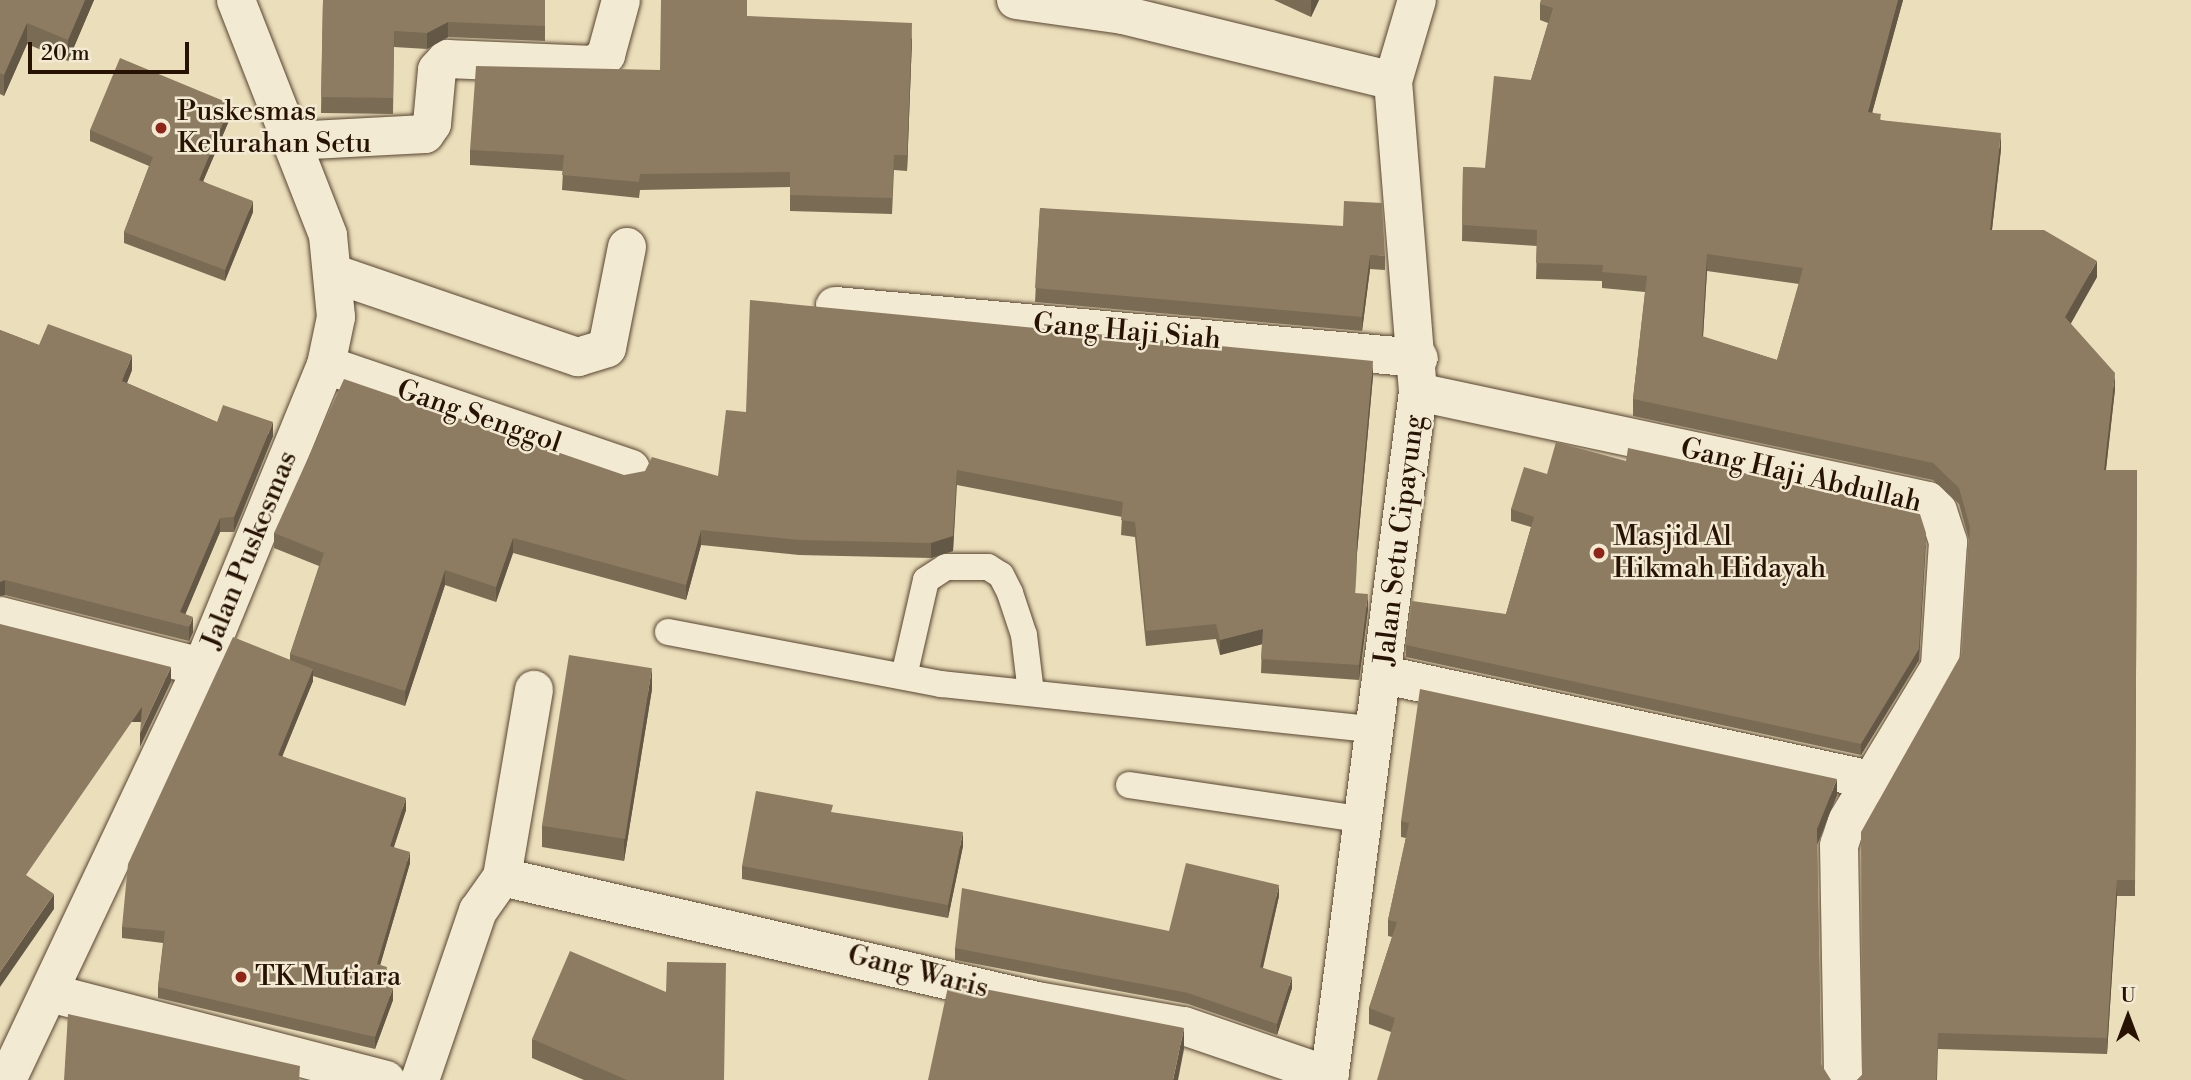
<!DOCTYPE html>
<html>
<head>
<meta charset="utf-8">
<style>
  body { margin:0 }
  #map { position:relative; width:2191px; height:1080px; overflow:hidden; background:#ebdeba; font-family:"Libre Bodoni",serif }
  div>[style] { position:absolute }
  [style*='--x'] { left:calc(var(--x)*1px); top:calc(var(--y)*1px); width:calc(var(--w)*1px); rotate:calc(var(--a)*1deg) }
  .roads { filter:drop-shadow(0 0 2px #584531) drop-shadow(0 0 2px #584531) }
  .service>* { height:26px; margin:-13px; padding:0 13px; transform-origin:13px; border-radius:13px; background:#f2ead2 }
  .minor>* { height:38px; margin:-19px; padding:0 19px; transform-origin:19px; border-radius:19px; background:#f2ead2 }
  .tertiary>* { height:38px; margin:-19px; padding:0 19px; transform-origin:19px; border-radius:19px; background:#f2ead2 }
  .wall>* { inset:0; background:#796b54 }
  .shaded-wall>* { inset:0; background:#635745; transform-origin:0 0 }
  .building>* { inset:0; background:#8d7c62; transform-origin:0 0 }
  .dots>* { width:19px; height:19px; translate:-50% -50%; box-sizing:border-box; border:4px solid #f2ead2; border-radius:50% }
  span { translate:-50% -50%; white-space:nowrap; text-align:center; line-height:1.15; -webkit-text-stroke:5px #f2ead2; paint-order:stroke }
  .poi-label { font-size:28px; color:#271203 }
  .left { translate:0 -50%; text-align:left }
  .street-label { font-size:28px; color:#271203 }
  .north { position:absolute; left:2093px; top:982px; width:70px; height:70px; -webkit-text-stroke:5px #f2ead2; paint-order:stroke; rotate:0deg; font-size:19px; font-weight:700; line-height:28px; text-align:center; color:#271203 }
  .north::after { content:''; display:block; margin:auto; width:24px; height:32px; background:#271203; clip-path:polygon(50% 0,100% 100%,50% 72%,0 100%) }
  .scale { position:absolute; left:28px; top:42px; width:161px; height:32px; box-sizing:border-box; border:4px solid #271203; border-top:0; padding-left:9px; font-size:21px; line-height:24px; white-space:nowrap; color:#271203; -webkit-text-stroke:5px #f2ead2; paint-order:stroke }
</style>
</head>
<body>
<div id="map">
  <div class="roads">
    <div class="service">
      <div style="--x:668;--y:632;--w:278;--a:10.8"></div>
      <div style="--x:941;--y:684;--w:437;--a:6"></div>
      <div style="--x:904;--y:676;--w:98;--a:-77.1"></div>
      <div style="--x:926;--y:580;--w:24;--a:-33"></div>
      <div style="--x:946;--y:567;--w:42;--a:0"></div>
      <div style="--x:988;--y:567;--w:15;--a:32"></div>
      <div style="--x:1001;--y:575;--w:20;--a:63"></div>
      <div style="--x:1010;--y:593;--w:44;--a:71.6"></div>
      <div style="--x:1024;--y:635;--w:58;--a:83.1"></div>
      <div style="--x:1129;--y:785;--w:239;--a:8.4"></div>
    </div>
    <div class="minor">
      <div style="--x:1016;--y:0;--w:108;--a:8"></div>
      <div style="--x:1123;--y:15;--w:278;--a:13.7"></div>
      <div style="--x:292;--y:141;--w:133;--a:-3"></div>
      <div style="--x:425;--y:134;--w:12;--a:-55"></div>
      <div style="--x:432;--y:124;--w:54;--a:-84.7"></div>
      <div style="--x:437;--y:70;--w:15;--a:-48"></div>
      <div style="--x:447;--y:59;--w:147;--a:2.3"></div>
      <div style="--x:594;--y:65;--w:16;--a:-40"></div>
      <div style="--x:606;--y:55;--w:57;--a:-74.7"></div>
      <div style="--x:335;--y:274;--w:257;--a:18.9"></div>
      <div style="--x:578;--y:357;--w:30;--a:-17"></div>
      <div style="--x:607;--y:348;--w:103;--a:-78.8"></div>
      <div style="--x:835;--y:306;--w:586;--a:5.09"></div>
      <div style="--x:326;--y:365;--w:322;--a:18.8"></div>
      <div style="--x:1418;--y:392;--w:522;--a:12.06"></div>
      <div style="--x:1928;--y:501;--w:14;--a:45"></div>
      <div style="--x:1938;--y:511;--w:33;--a:72"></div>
      <div style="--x:1948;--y:542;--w:125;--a:93.7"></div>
      <div style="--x:1940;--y:667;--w:180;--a:121.1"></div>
      <div style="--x:1847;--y:821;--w:25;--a:108"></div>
      <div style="--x:1839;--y:845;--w:235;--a:89"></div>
      <div style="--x:0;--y:616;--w:208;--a:14.2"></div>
      <div style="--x:1385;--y:675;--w:497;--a:12.2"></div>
      <div style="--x:502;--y:877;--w:549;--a:13.05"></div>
      <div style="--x:1037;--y:1001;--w:149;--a:9.7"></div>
      <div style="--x:1184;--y:1026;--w:154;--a:18.9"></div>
      <div style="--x:50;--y:993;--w:347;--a:14.5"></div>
      <div style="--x:7;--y:1080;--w:457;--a:-64.7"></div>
      <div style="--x:202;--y:667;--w:326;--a:-67.7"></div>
      <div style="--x:326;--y:365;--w:49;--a:-78.2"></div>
      <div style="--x:336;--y:317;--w:82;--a:-95.6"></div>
      <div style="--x:328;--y:235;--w:252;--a:-111.4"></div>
      <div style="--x:420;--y:1080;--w:179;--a:-71.1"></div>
      <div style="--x:478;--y:911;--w:42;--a:-54.8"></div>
      <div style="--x:502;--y:877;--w:190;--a:-80.3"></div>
    </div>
    <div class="tertiary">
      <div style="--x:1329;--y:1080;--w:694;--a:-82.63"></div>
      <div style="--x:1418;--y:392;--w:312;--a:-94.6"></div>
      <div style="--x:1393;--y:81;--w:84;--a:-73.5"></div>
    </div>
  </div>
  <div class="wall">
    <div style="clip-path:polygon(0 0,94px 0,68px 61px,27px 44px,4px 96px,0 94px)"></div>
    <div style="clip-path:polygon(323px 0,545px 0,545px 41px,448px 37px,427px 49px,394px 47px,393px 114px,321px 113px)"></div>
    <div style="clip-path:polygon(1274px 0,1319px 0,1311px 17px)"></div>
    <div style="clip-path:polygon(evenodd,1541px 0,1903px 0,1872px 112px,1881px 120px,2001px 149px,1992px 230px,2097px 277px,2070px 324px,2115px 389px,2106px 470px,2137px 470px,2135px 896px,2117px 896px,2107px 1054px,1938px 1049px,1937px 1080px,1857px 1080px,1862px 1075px,1962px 653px,1969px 540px,1959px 504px,1933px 480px,1633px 416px,1633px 399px,1645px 292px,1602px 288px,1602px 281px,1536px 279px,1537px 246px,1462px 241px,1463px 167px,1485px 168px,1531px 80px,1548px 23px,1540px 20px,1540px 4px,1541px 0,1707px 271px,1799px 284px,1777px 360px,1703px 337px,1707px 271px)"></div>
    <div style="clip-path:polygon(747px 16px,912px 39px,907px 171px,894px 170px,892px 214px,790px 211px,790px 187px,640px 190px,639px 198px,562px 190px,563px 171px,470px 165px,470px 150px,660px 70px)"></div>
    <div style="clip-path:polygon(231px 116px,203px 181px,253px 212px,225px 281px,124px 243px,124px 232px,149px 166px,90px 141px,90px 130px)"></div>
    <div style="clip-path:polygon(1040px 208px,1385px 256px,1385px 270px,1370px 269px,1362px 331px,1035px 302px)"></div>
    <div style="clip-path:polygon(0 330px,39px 345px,132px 370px,127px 383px,217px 422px,273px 436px,234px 532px,220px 532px,185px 614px,193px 632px,189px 641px,5px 595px,0 596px)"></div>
    <div style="clip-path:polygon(1373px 376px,1357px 553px,1355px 593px,1368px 609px,1359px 680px,1261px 673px,1262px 644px,1220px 655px,1216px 639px,1146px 646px,1135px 537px,1121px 535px,1122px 517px,957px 485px,953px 551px,931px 558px,799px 555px,701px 545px,686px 600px,513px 553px,496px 602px,445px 585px,405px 706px,313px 676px,313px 681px,282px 756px,406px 810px,394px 847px,410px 863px,380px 965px,387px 978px,385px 986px,393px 1000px,375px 1049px,158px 998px,158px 987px,163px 943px,122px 938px,122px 927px,290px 660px,290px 654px,319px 566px,274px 548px,274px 533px,624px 475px,718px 476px,746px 412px)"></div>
    <div style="clip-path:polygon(1547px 474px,1926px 545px,1919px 660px,1861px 755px,1406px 657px,1406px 645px,1506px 614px,1531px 527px,1511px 521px,1511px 509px)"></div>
    <div style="clip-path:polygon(652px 689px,624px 861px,542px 847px,542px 826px)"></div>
    <div style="clip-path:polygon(1837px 795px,1817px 845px,1821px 1064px,1391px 1032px,1369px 1024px,1369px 1008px,1392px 937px,1388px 936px,1388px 920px,1406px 838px,1401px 837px,1401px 821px)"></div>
    <div style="clip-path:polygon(963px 846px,948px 918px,742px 879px,742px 866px)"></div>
    <div style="clip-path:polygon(1279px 896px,1263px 968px,1292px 988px,1277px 1035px,1188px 1004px,955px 960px,955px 948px,1169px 931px)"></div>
    <div style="clip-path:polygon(532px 1039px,724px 1080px,584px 1080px,532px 1058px)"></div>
  </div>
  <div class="shaded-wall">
    <div style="clip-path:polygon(85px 0,94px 0,68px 61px,68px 40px)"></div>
    <div style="clip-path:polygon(1312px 0,1319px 0,1311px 17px,1311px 1px)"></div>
    <div style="clip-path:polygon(1898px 0,1903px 0,1868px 128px,1868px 112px)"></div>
    <div style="clip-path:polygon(448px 22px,448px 37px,427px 49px,427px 33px)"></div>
    <div style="clip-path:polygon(27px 23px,27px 44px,4px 96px,4px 75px)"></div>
    <div style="clip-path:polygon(912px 23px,912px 39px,907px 171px,907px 155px)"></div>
    <div style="clip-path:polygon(231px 104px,231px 116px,199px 191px,199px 180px)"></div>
    <div style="clip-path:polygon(2001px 133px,2001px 149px,1990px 247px,1990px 230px)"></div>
    <div style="clip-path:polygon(253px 201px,253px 212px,225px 281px,225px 270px)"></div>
    <div style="clip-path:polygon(1707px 254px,1707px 271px,1702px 352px,1702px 336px)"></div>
    <div style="clip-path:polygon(1370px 255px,1370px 269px,1362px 331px,1362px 317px)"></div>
    <div style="clip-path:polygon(2097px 261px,2097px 277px,2065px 334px,2065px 317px)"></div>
    <div style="clip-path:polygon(132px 355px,132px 370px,122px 395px,122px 381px)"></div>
    <div style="clip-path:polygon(1373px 361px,1373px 376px,1357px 553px,1355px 608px,1357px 538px)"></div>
    <div style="clip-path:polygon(2115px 373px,2115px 389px,2104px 486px,2104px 470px)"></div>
    <div style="clip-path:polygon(273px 422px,273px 436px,234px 532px,234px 517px)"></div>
    <div style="clip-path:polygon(957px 470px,953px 551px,931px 558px,931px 543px)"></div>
    <div style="clip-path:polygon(220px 518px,220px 532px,180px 627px,180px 612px)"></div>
    <div style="clip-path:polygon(701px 530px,701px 545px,686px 600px,686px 585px)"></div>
    <div style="clip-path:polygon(1926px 533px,1919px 660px,1861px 755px,1861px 744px)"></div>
    <div style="clip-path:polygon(513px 538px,513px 553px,496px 602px,496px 587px)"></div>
    <div style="clip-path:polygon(445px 570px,445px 585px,405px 706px,405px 691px)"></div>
    <div style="clip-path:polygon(5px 580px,5px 595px,0 596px,0 582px)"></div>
    <div style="clip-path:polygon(1368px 594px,1368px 609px,1359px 680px,1359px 665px)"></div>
    <div style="clip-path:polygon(193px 617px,193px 632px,189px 641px,189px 627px)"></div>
    <div style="clip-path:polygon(1263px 629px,1263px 644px,1220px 655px,1220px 640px)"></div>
    <div style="clip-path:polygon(171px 667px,171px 682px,140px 747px,140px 733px)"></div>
    <div style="clip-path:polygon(652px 668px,652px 689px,624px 861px,624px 840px)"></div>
    <div style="clip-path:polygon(313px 669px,313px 681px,278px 767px,278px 755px)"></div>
    <div style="left:142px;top:707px;width:15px;height:204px;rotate:90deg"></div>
    <div style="clip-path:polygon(1837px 779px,1837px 795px,1817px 845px,1817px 829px)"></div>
    <div style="clip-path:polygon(406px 798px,406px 810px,390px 858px,390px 846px)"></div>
    <div style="clip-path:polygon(963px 832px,963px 846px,948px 918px,948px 905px)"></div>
    <div style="clip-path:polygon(410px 852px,410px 863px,377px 976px,377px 964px)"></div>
    <div style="clip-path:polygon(2117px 880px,2117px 896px,2107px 1054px,2107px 1038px)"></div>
    <div style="clip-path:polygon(1279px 885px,1279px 896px,1260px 979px,1260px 967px)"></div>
    <div style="clip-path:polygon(54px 894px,54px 909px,0 987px,0 972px)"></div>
    <div style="clip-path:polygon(387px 967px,387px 978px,382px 997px,382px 985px)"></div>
    <div style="clip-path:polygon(1292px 977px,1292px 988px,1277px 1035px,1277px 1024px)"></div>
    <div style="clip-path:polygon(393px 988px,393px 1000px,375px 1049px,375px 1037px)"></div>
    <div style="clip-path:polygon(1184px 1028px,1184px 1049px,1178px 1080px,1173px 1080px)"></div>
  </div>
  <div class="building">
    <div style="clip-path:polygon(0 0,85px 0,68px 40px,27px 23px,4px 75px,0 73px)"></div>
    <div style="clip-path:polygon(323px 0,545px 0,545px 26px,448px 22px,427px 33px,394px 31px,393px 98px,321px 97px)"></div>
    <div style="clip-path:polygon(661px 0,747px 0,747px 16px,912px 23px,907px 155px,894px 155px,892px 198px,790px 195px,790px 172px,640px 174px,639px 182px,562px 175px,564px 155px,470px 150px,476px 66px,660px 70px)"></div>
    <div style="clip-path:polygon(evenodd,1541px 0,1898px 0,1868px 112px,1881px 114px,1880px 120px,2001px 133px,1990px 230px,2044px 230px,2097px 261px,2065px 317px,2115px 373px,2104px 470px,2137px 470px,2135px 880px,2117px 880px,2107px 1038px,1938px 1033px,1936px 1080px,1857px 1080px,1862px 1075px,1861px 832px,1962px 653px,1970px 527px,1959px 488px,1933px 463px,1633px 399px,1647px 276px,1602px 272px,1603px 265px,1536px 263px,1537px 230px,1462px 225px,1463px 167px,1485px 168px,1494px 76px,1531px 80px,1553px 8px,1540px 4px,1541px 0,1707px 254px,1803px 268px,1777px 360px,1702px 336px,1707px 254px)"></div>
    <div style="clip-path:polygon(120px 58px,231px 104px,199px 180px,253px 201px,225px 270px,124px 232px,153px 157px,90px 130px)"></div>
    <div style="clip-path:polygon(1344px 201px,1382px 203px,1385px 256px,1370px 255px,1362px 317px,1035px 288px,1040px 208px,1343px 226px)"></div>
    <div style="clip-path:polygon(750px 300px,1373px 361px,1357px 538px,1355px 593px,1368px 594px,1359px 665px,1261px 659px,1263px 629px,1220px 640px,1216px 624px,1146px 631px,1135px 522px,1121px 520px,1123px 502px,957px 470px,953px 536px,931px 543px,799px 540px,701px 530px,686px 585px,513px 538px,496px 587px,445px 570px,405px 691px,290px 654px,324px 553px,274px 533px,344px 379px,624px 475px,645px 471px,652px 457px,718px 476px,726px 410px,746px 412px)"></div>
    <div style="clip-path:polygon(48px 324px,132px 355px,122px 381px,217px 422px,223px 405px,273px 422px,234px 517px,220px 518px,180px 612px,193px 617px,189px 627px,5px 580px,0 582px,0 330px,39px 345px)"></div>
    <div style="clip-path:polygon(1556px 442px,1626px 461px,1628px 448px,1919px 511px,1926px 533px,1919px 649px,1861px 744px,1406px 645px,1412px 601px,1506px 614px,1534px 517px,1511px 509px,1524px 467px,1547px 474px)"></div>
    <div style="clip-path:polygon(0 624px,171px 667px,140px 733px,142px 707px,26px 875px,54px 894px,0 972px)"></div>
    <div style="clip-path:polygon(233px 637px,313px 669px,278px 755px,406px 798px,390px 846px,410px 852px,377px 964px,387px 967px,382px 985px,393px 988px,375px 1037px,158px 987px,165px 931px,122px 927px,128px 864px)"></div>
    <div style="left:569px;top:655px;width:84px;height:173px;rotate:9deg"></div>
    <div style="clip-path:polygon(1420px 689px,1837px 779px,1817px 829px,1821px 1064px,1831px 1080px,1377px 1080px,1395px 1018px,1369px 1008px,1397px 922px,1388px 920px,1409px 823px,1401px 821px)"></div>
    <div style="clip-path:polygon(756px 791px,833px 805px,831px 812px,963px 832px,948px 905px,742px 866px)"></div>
    <div style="clip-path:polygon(1186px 863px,1279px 885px,1260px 967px,1292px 977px,1277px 1024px,1188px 993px,955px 948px,962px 888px,1169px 931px)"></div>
    <div style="clip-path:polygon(570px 951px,666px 992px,667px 962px,726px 963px,724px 1080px,627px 1080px,532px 1039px)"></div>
    <div style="clip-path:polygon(949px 982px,1184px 1028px,1173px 1080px,928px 1080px)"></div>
    <div style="clip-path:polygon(68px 1014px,300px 1066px,299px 1080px,64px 1080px)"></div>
  </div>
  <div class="dots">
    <div style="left:161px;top:128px;background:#8f2418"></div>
    <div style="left:1599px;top:553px;background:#8f2418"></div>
    <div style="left:241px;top:977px;background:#8f2418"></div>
  </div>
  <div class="poi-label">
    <span class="left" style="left:177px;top:128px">Puskesmas<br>Kelurahan Setu</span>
    <span class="left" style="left:1613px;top:553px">Masjid Al<br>Hikmah Hidayah</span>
    <span class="left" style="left:255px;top:977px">TK Mutiara</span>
  </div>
  <div class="street-label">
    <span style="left:1127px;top:332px;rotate:5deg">Gang Haji Siah</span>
    <span style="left:479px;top:417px;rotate:19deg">Gang Senggol</span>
    <span style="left:1801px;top:476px;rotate:13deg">Gang Haji Abdullah</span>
    <span style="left:1400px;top:540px;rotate:-83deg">Jalan Setu Cipayung</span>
    <span style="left:250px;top:550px;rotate:-68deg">Jalan Puskesmas</span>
    <span style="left:918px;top:972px;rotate:14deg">Gang Waris</span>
  </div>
  <div class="north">U</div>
  <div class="scale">20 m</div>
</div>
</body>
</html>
